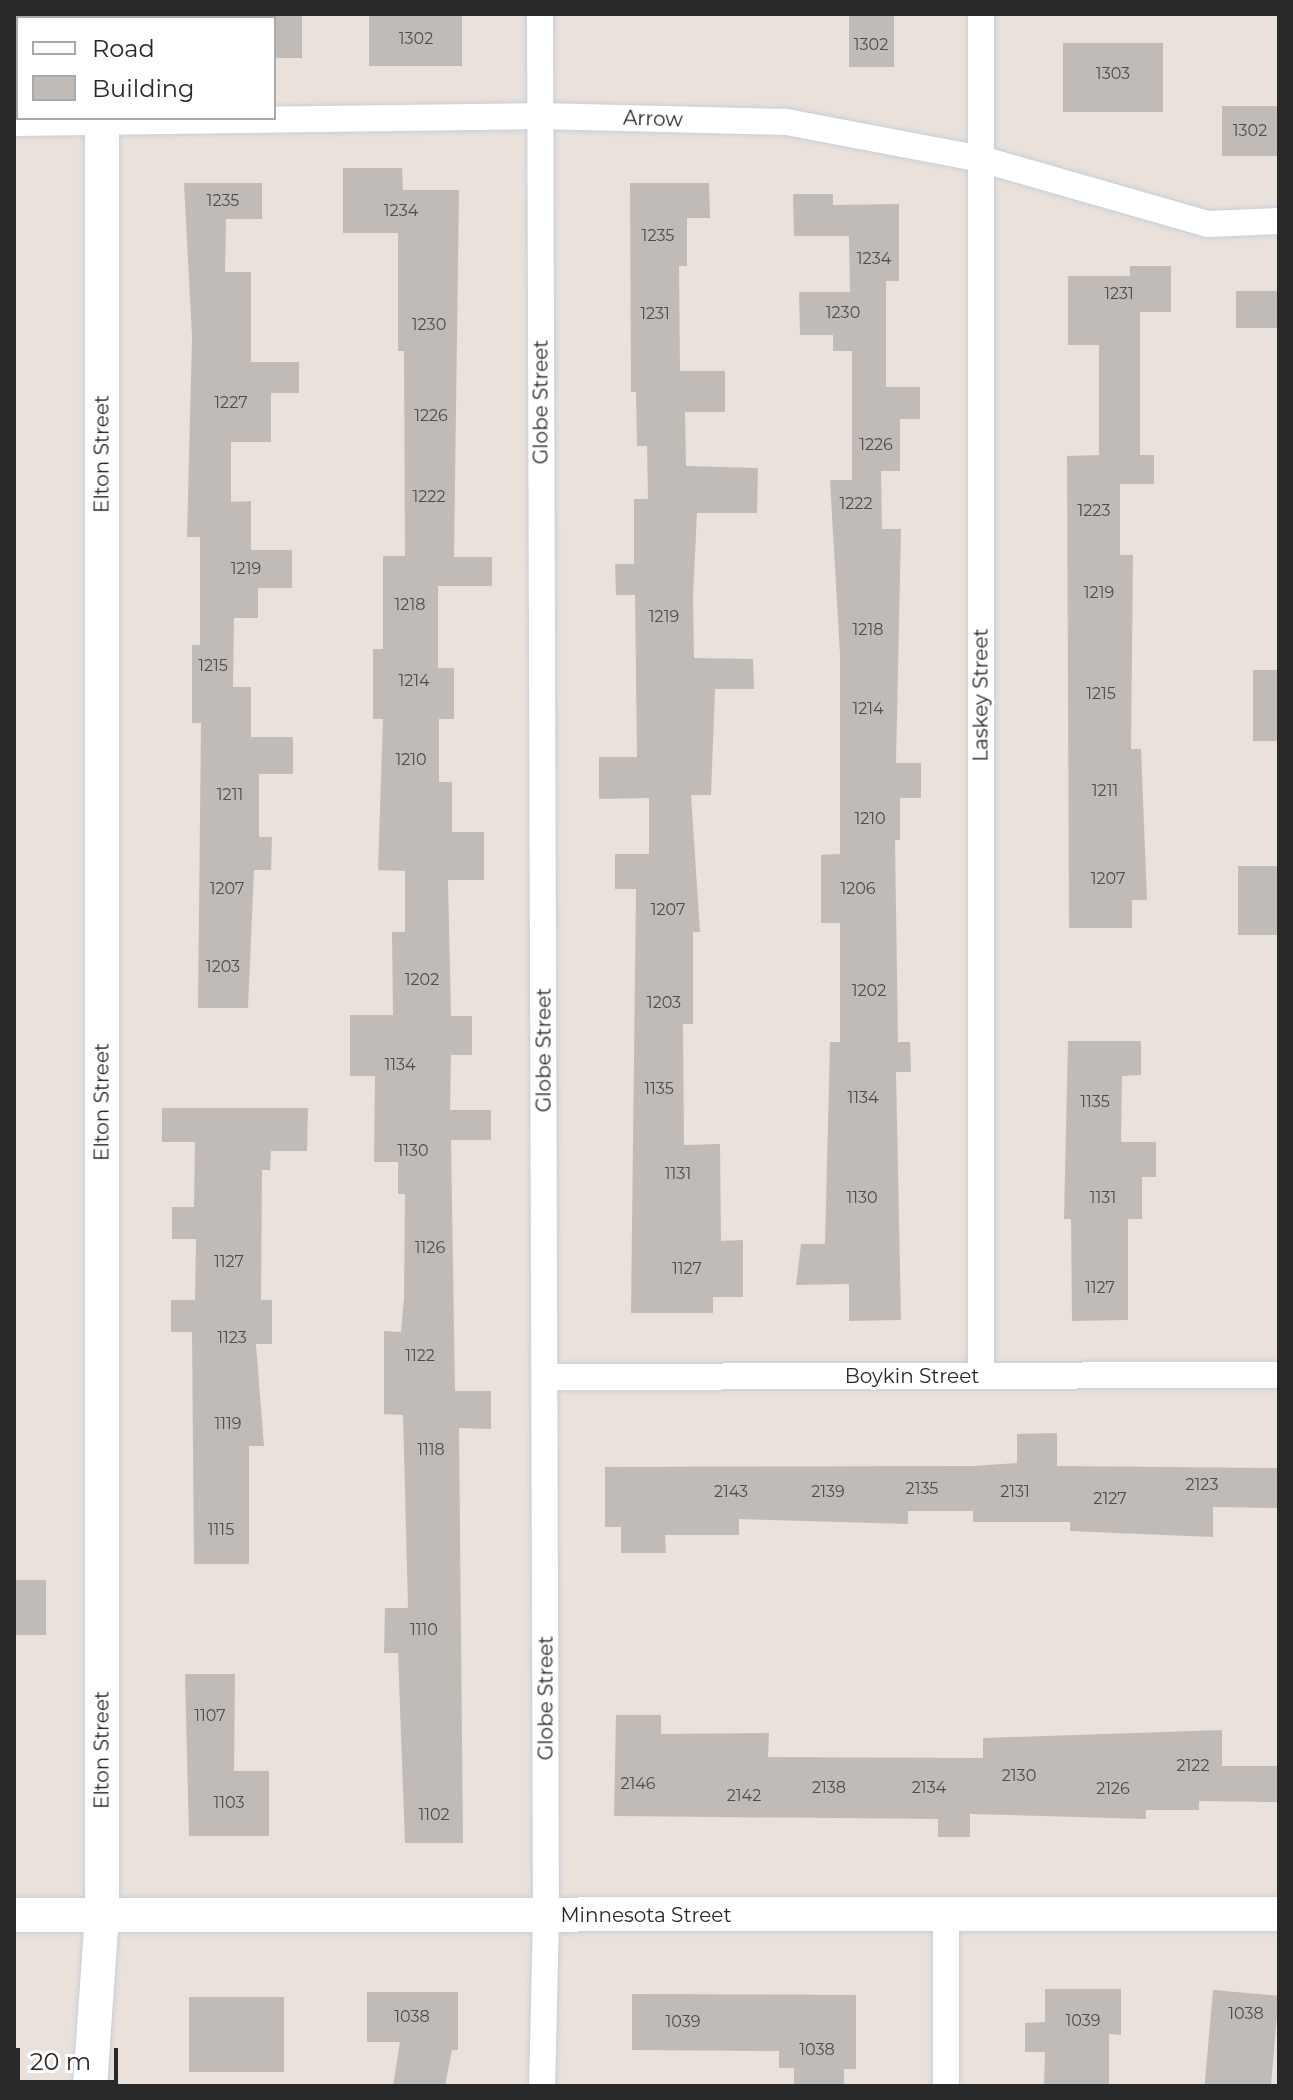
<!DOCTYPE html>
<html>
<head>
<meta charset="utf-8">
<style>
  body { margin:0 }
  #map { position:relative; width:1293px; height:2100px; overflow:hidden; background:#e9e1da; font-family:Montserrat,sans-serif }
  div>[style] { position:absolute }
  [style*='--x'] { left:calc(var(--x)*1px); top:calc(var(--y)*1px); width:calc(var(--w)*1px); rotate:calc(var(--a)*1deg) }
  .building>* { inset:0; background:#c1bbb7; transform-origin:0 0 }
  .roads { filter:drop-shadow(0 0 2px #c9cdd8) drop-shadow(0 0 2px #c9cdd8) }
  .minor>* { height:26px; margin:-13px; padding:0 13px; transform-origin:13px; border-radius:13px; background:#fff }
  .tertiary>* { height:34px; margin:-17px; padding:0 17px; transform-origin:17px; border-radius:17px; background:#fff }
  span { translate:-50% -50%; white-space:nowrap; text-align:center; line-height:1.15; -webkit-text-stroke:6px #fff; paint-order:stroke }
  .number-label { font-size:16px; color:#4e4d4c }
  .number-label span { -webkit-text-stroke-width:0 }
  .street-label { font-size:20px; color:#282828 }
  .frame { position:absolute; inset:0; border:16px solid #282828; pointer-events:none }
  .legend { position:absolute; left:16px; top:16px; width:260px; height:104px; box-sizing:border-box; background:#fff; border:2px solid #a9a9a9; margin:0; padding:10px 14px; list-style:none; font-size:24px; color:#282828 }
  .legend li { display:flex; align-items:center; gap:16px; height:40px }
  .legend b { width:40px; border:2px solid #a9a9a9 }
  .scale { position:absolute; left:16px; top:2048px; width:102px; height:36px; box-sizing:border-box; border:4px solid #282828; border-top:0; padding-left:10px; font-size:24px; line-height:28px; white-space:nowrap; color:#282828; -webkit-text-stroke:6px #fff; paint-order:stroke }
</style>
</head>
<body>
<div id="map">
  <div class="building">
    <div style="left:369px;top:14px;width:93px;height:52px"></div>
    <div style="left:849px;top:14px;width:45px;height:53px"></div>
    <div style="left:302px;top:16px;width:42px;height:28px;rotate:90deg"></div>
    <div style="left:1063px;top:43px;width:100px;height:69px"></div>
    <div style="left:1222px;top:106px;width:57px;height:50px"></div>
    <div style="clip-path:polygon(343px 168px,402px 168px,403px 190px,459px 190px,454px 557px,492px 557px,492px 586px,438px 586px,438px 668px,454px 668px,454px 719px,439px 719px,439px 782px,452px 782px,452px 832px,484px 832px,484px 880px,448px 880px,451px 1016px,472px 1016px,472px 1055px,451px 1055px,450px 1110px,491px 1110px,491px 1140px,451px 1140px,455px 1391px,491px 1391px,491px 1429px,459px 1428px,463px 1843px,405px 1843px,398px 1653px,384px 1653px,385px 1608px,408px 1608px,403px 1415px,384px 1414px,384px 1331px,401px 1332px,404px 1298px,405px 1194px,398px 1194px,398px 1162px,374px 1162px,375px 1076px,350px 1076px,350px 1015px,393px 1015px,392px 932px,405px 932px,405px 871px,378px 870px,383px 719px,373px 719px,373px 649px,383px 649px,383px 556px,405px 556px,404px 351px,398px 351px,398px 233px,343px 233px)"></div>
    <div style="clip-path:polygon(184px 183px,262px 183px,262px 219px,226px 219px,225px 272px,251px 272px,251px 362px,299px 362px,299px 393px,271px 393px,271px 442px,231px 442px,231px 502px,251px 501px,251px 550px,292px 550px,292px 588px,258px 588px,258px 618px,234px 618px,233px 687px,251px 687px,251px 737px,293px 737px,293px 774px,259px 774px,259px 837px,272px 837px,271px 870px,254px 870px,248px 1008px,198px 1008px,201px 723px,192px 723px,192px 645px,200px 645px,200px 537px,187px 537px,192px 337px)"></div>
    <div style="clip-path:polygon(630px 183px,709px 183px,710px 218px,687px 218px,687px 266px,679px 266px,680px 371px,725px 371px,725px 412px,685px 412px,686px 466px,758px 468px,757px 513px,697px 513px,693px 596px,694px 658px,753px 659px,754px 689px,715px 689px,711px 795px,691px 795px,700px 932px,693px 932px,693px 1024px,683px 1024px,684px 1145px,720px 1144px,721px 1241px,743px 1240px,743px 1297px,713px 1297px,713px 1313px,631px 1313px,636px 889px,615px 889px,615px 854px,649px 854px,649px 798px,599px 799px,599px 757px,637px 757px,635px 595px,616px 595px,615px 564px,634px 564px,634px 499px,648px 499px,647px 446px,637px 446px,636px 392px,631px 392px)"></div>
    <div style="clip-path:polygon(793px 194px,833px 194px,833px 205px,899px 204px,899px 281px,886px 281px,886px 387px,920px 387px,920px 419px,900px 419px,900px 471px,881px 471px,882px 529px,901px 529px,896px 763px,921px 763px,921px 798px,900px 798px,900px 840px,895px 840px,898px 1042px,910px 1042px,911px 1072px,896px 1072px,901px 1320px,849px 1321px,849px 1284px,796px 1285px,801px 1244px,825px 1244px,830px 1042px,840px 1042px,840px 923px,821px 923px,821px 855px,840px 854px,840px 654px,830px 480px,852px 480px,852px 351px,833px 351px,833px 335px,800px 335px,799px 292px,850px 292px,849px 236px,794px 236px)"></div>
    <div style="clip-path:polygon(1130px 266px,1171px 266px,1171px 312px,1140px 312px,1140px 455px,1154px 455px,1154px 484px,1120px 484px,1120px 555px,1133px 555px,1131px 749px,1141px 749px,1147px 900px,1132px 900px,1132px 928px,1069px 928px,1067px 456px,1099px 455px,1099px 345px,1068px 345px,1068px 276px,1130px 276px)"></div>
    <div style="left:1236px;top:291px;width:43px;height:37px"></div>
    <div style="left:1253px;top:670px;width:26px;height:71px"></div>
    <div style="left:1238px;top:866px;width:41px;height:69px"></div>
    <div style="clip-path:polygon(1068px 1041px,1141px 1041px,1141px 1075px,1122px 1076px,1121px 1142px,1156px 1142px,1156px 1177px,1142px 1177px,1142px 1219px,1128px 1219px,1128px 1320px,1072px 1321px,1071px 1219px,1064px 1219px)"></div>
    <div style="clip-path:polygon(162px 1108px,308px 1108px,307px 1151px,271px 1151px,270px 1170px,262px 1170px,261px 1300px,272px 1300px,272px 1344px,256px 1344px,264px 1446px,249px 1446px,249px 1564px,194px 1564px,192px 1332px,171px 1332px,171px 1300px,195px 1300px,196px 1239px,172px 1239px,172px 1207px,194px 1207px,195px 1142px,162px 1142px)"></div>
    <div style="clip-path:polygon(1057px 1433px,1057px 1466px,1279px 1468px,1279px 1508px,1213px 1507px,1213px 1537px,1070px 1531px,1070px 1522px,973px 1522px,973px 1511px,908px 1511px,908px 1524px,739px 1519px,739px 1535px,665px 1535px,666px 1553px,621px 1553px,621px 1527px,605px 1527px,605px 1467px,973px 1466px,1017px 1463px,1017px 1434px)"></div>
    <div style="left:14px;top:1580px;width:32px;height:55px"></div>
    <div style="clip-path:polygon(185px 1674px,235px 1674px,234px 1771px,269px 1771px,269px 1836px,189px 1836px)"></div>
    <div style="clip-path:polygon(616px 1715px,661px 1715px,661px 1734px,769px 1733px,768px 1757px,983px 1758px,983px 1738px,1222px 1730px,1222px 1766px,1279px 1766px,1279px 1802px,1199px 1801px,1199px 1810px,1146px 1810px,1146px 1819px,970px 1814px,970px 1837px,938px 1837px,938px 1819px,614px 1816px)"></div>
    <div style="clip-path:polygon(1045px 1989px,1121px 1989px,1121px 2035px,1109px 2034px,1109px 2086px,1044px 2086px,1045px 2052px,1025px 2052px,1025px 2023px,1045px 2022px)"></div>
    <div style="left:1213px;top:1990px;width:66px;height:96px;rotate:5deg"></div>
    <div style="clip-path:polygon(367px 1992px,458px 1992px,458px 2050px,452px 2050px,445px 2086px,393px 2086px,400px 2042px,367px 2042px)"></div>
    <div style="clip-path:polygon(632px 1994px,856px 1995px,856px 2069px,844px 2069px,844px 2086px,794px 2086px,794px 2068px,779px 2068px,779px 2051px,632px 2050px)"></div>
    <div style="left:189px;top:1997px;width:95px;height:75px"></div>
  </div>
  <div class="roads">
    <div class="minor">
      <div style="--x:540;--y:14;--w:1901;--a:89.82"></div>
      <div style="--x:546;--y:1915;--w:171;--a:91.3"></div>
      <div style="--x:981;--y:14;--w:1362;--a:90"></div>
      <div style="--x:14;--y:123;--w:526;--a:-0.76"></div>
      <div style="--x:540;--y:116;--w:246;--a:1.4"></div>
      <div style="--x:786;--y:122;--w:198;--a:10.7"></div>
      <div style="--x:981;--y:159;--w:236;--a:16"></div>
      <div style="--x:1208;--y:224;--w:71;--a:-2.4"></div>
      <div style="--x:545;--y:1377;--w:734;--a:-0.16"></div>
      <div style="--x:946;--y:2086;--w:171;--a:-90"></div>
    </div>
    <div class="tertiary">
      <div style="--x:101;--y:14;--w:4;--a:90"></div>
      <div style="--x:14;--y:1915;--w:1265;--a:-0.05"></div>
      <div style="--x:90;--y:2086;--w:171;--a:-86"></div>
      <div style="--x:102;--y:1915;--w:1797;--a:-90"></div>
    </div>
  </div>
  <div class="number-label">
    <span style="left:416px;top:39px">1302</span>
    <span style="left:871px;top:45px">1302</span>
    <span style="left:1113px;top:74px">1303</span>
    <span style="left:1250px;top:131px">1302</span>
    <span style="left:223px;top:201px">1235</span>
    <span style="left:401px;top:211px">1234</span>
    <span style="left:658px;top:236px">1235</span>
    <span style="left:874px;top:259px">1234</span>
    <span style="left:1119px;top:294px">1231</span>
    <span style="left:843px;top:313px">1230</span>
    <span style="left:655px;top:314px">1231</span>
    <span style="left:429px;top:325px">1230</span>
    <span style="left:231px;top:403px">1227</span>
    <span style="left:431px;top:416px">1226</span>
    <span style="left:876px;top:445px">1226</span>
    <span style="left:429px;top:497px">1222</span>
    <span style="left:856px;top:504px">1222</span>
    <span style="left:1094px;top:511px">1223</span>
    <span style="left:246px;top:569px">1219</span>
    <span style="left:1099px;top:593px">1219</span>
    <span style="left:410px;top:605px">1218</span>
    <span style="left:664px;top:617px">1219</span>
    <span style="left:868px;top:630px">1218</span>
    <span style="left:213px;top:666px">1215</span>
    <span style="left:414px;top:681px">1214</span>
    <span style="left:1101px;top:694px">1215</span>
    <span style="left:868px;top:709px">1214</span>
    <span style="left:411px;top:760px">1210</span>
    <span style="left:1105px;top:791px">1211</span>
    <span style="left:230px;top:795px">1211</span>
    <span style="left:870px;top:819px">1210</span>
    <span style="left:1108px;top:879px">1207</span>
    <span style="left:227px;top:889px">1207</span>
    <span style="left:858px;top:889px">1206</span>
    <span style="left:668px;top:910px">1207</span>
    <span style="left:223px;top:967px">1203</span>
    <span style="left:422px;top:980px">1202</span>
    <span style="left:869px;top:991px">1202</span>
    <span style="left:664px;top:1003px">1203</span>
    <span style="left:400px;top:1065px">1134</span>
    <span style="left:659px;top:1089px">1135</span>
    <span style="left:863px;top:1098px">1134</span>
    <span style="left:1095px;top:1102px">1135</span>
    <span style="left:413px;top:1151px">1130</span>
    <span style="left:678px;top:1174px">1131</span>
    <span style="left:862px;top:1198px">1130</span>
    <span style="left:1103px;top:1198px">1131</span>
    <span style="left:430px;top:1248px">1126</span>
    <span style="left:229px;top:1262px">1127</span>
    <span style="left:687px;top:1269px">1127</span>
    <span style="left:1100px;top:1288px">1127</span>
    <span style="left:232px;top:1338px">1123</span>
    <span style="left:420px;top:1356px">1122</span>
    <span style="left:228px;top:1424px">1119</span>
    <span style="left:431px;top:1450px">1118</span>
    <span style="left:1202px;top:1485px">2123</span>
    <span style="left:922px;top:1489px">2135</span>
    <span style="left:731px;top:1492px">2143</span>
    <span style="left:828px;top:1492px">2139</span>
    <span style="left:1015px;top:1492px">2131</span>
    <span style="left:1110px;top:1499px">2127</span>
    <span style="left:221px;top:1530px">1115</span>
    <span style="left:424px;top:1630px">1110</span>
    <span style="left:210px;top:1716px">1107</span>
    <span style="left:1193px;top:1766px">2122</span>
    <span style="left:1019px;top:1776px">2130</span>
    <span style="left:638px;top:1784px">2146</span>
    <span style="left:829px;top:1788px">2138</span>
    <span style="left:929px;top:1788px">2134</span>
    <span style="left:1113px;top:1789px">2126</span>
    <span style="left:744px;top:1796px">2142</span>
    <span style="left:229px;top:1803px">1103</span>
    <span style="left:434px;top:1815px">1102</span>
    <span style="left:1246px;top:2014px">1038</span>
    <span style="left:412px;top:2017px">1038</span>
    <span style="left:1083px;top:2021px">1039</span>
    <span style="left:683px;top:2022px">1039</span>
    <span style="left:817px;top:2050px">1038</span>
  </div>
  <div class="street-label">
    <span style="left:653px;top:119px;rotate:2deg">Arrow</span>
    <span style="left:541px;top:402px;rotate:-90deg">Globe Street</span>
    <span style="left:102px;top:454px;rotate:-90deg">Elton Street</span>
    <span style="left:981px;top:695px;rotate:-90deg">Laskey Street</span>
    <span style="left:544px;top:1050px;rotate:-90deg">Globe Street</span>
    <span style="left:102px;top:1102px;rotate:-90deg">Elton Street</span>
    <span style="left:912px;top:1376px">Boykin Street</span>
    <span style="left:546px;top:1698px;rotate:-90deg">Globe Street</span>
    <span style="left:102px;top:1750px;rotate:-90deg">Elton Street</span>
    <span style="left:646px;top:1915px">Minnesota Street</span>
  </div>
  <div class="frame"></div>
  <ul class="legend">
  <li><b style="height:10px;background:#fff"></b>Road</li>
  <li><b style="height:22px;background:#c1bbb7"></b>Building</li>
  </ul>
  <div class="scale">20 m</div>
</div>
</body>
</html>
